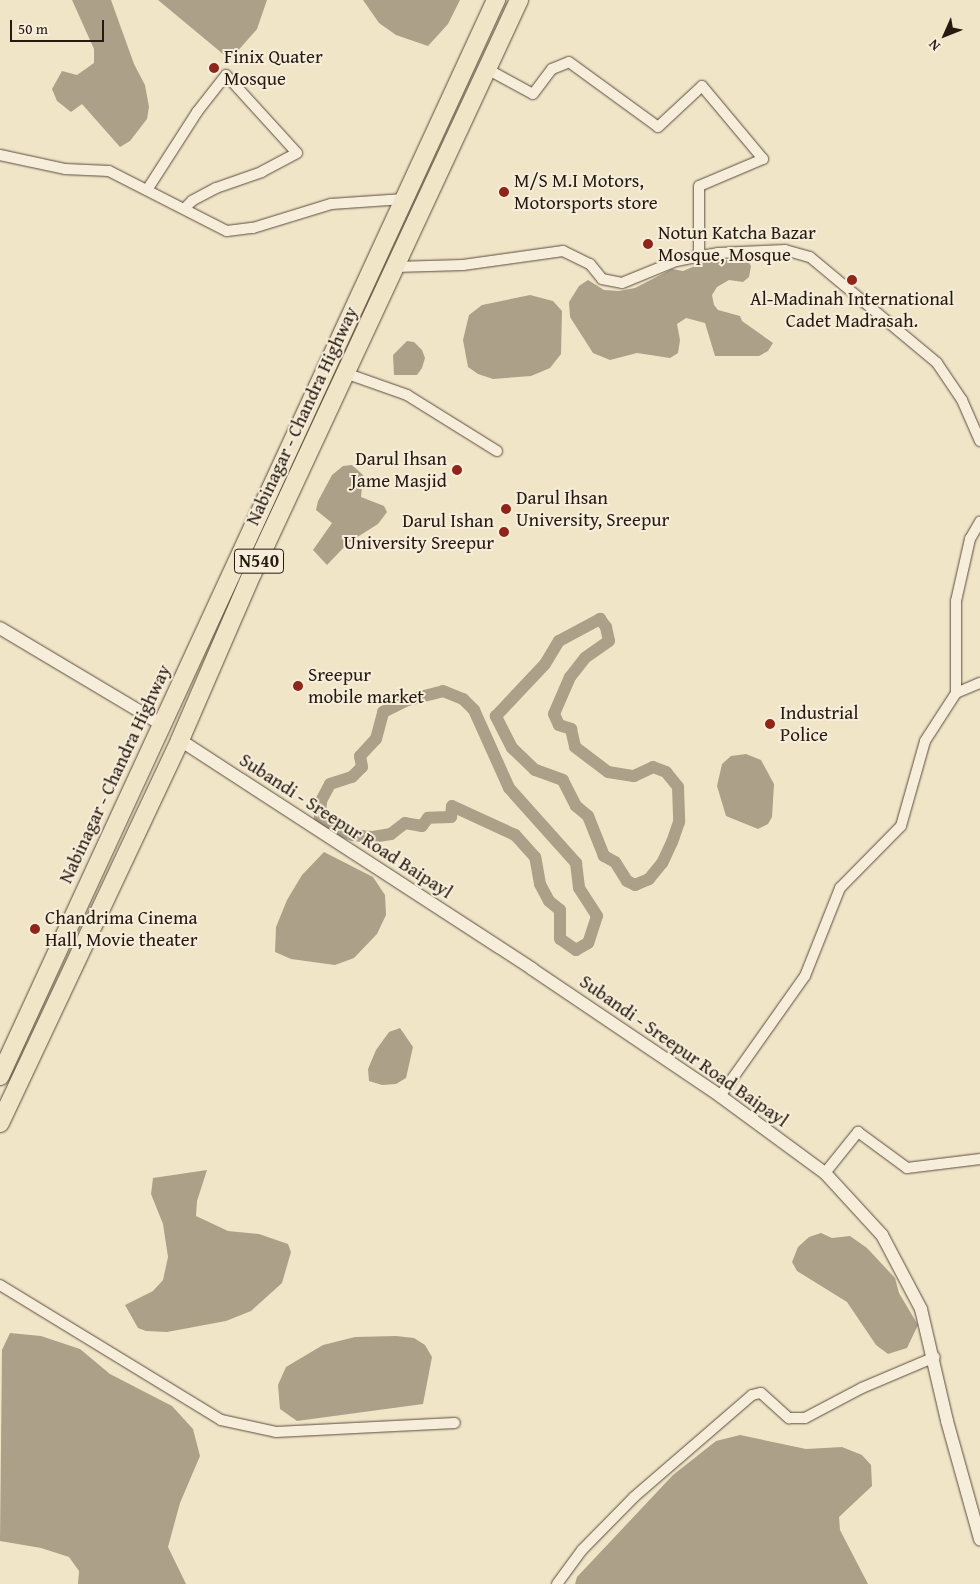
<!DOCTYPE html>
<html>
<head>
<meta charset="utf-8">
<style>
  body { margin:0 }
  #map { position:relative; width:980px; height:1584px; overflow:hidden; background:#f1e5c8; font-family:"Gentium Book Plus",serif }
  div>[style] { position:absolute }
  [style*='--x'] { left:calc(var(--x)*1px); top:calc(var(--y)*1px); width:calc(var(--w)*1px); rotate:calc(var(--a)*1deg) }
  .water>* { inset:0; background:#aca089 }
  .canal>* { height:12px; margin:-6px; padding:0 6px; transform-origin:6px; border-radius:6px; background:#aca089 }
  .roads { filter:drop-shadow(0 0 1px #5a4c3d) drop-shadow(0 0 1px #5a4c3d) }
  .minor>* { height:10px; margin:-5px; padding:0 5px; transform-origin:5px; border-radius:5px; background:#f6eedb }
  .tertiary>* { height:12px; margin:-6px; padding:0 6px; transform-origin:6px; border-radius:6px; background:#f6eedb }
  .trunk>* { height:18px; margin:-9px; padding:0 9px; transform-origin:9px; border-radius:9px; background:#f1e5c8 }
  .dots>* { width:14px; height:14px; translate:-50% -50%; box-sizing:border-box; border:2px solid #f6eedb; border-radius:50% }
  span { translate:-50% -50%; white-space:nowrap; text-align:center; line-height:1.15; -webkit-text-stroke:4px #f6eedb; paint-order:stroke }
  .shield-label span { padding:1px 4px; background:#f6eedb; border:1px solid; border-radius:4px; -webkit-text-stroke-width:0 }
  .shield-label { font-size:18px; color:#27190f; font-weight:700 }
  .poi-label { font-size:19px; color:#27190f }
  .left { translate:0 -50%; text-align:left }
  .right { translate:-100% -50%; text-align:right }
  .street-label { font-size:19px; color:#27190f }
  .north { position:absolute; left:920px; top:10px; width:50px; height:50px; -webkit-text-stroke:4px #f6eedb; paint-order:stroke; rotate:226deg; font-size:14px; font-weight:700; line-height:20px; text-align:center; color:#27190f }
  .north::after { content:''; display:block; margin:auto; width:18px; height:22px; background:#27190f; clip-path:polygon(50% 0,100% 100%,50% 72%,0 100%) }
  .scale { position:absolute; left:10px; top:20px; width:94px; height:22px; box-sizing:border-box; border:2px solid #27190f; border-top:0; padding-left:6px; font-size:15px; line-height:18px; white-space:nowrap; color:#27190f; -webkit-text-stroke:4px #f6eedb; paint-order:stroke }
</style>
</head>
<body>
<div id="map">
  <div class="water">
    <div style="clip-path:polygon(72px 0,111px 0,134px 64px,145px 85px,149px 107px,147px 119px,130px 141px,120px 147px,82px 104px,71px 112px,57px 101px,52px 89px,62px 71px,77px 75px,94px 63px,94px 49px)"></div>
    <div style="clip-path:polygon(158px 0,267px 0,257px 29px,235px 54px,223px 54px)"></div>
    <div style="clip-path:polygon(363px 0,460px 0,448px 24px,428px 46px,396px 35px,379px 23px)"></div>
    <div style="clip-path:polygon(746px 258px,751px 266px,749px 277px,743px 282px,729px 280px,717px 287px,712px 295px,714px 305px,718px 310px,740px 316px,742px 321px,773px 343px,768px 351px,759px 356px,715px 356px,705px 323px,686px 318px,677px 324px,680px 340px,678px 353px,670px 358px,637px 353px,610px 360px,593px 353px,570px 317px,569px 302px,579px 286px,588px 280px,604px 290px,619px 291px,635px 288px,672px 269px,683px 271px,702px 263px)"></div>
    <div style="clip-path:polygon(530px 295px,553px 301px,562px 311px,561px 354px,550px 368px,531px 376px,493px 379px,478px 374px,468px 367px,463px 340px,469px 315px,482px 305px)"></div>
    <div style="clip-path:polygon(407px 341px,414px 342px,422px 350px,425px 358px,422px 368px,417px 375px,394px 375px,393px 355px)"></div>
    <div style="clip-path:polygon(352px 465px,363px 475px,361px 497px,384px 506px,387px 512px,378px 524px,348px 543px,327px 565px,313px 550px,332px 523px,316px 510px,318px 501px,332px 475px,343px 466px)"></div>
    <div style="clip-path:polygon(746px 754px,761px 760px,774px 784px,772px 817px,768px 824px,758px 829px,726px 816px,717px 786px,722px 764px,731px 756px)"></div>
    <div style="clip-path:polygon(324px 852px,373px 877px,385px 895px,386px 915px,377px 934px,354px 958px,335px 965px,291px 959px,275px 952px,276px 927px,287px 900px,302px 875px)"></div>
    <div style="clip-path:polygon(400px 1028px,413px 1047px,406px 1078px,396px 1084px,382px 1085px,369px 1081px,368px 1069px,376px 1050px,389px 1032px)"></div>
    <div style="clip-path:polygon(207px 1170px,197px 1201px,196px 1216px,228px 1231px,259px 1234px,288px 1244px,291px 1252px,282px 1283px,251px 1311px,226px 1321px,167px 1332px,146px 1331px,138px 1328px,125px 1305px,153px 1291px,163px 1280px,168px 1257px,163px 1224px,151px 1194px,153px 1178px)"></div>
    <div style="clip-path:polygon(821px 1233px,832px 1238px,850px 1236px,867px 1248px,895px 1278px,899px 1293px,918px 1325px,907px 1348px,888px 1354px,876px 1345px,847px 1302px,797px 1271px,792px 1262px,798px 1247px,809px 1237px)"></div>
    <div style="clip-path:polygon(10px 1333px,41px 1336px,80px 1349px,110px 1374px,172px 1406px,193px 1429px,200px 1456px,180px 1503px,168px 1547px,186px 1584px,78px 1584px,79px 1571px,69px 1557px,41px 1548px,0 1541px,2px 1350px)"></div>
    <div style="clip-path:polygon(396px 1336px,414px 1338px,425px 1345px,432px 1357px,423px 1404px,297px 1421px,280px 1409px,278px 1385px,286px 1367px,323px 1345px,355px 1337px)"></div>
    <div style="clip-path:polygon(740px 1435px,806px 1449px,842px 1447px,862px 1455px,871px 1465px,872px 1486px,839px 1517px,840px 1530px,868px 1584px,575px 1584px,577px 1577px,673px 1475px,716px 1441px)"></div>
  </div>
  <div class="canal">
    <div style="--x:600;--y:619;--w:10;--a:53"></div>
    <div style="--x:606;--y:627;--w:14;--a:78"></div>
    <div style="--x:609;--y:641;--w:29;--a:145"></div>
    <div style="--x:585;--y:658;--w:24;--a:128"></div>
    <div style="--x:570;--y:677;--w:40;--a:113.4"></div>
    <div style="--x:554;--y:714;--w:12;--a:66"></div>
    <div style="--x:559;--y:725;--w:13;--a:18"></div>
    <div style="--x:571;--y:729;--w:18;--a:77"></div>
    <div style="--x:575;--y:747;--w:41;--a:37.1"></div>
    <div style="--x:608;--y:772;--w:26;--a:9"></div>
    <div style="--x:634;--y:776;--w:21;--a:-25"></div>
    <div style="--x:653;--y:767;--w:14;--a:21"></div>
    <div style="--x:666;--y:772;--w:19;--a:51"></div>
    <div style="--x:678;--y:787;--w:35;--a:88"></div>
    <div style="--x:679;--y:822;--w:21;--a:109"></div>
    <div style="--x:672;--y:842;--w:23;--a:115"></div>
    <div style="--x:662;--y:863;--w:21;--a:129"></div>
    <div style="--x:649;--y:879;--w:15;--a:157"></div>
    <div style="--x:635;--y:885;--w:9;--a:-153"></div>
    <div style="--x:627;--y:881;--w:22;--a:-122"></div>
    <div style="--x:615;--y:862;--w:13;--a:-151"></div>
    <div style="--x:604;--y:856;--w:43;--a:-111.8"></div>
    <div style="--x:588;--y:816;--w:16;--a:-140"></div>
    <div style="--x:576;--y:806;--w:29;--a:-117"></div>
    <div style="--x:563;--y:780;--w:30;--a:-160"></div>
    <div style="--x:535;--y:770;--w:32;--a:-136"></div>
    <div style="--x:512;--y:748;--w:36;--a:-117"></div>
    <div style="--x:496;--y:716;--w:71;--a:-46.7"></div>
    <div style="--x:545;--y:664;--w:27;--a:-59"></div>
    <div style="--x:559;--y:641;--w:47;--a:-28.2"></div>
    <div style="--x:443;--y:691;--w:22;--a:22"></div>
    <div style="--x:463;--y:699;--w:16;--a:45"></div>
    <div style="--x:474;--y:710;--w:85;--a:65.8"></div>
    <div style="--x:509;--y:788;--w:101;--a:48.2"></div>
    <div style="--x:576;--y:863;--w:25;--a:83"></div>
    <div style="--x:579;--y:888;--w:33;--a:57"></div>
    <div style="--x:597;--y:916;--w:28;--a:108"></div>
    <div style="--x:588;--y:943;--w:14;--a:150"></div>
    <div style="--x:576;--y:950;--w:19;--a:-145"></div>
    <div style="--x:560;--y:939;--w:29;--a:-90"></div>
    <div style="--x:560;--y:910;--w:14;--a:-141"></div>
    <div style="--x:549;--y:901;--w:19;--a:-118"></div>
    <div style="--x:540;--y:884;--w:27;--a:-100"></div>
    <div style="--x:535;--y:857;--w:30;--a:-132"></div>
    <div style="--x:515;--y:835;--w:69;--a:-155.3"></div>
    <div style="--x:452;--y:806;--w:11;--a:95"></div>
    <div style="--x:451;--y:817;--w:23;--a:178"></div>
    <div style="--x:428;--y:818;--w:10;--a:127"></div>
    <div style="--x:422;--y:826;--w:17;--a:-170"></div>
    <div style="--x:405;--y:823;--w:18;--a:142"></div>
    <div style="--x:391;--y:834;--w:20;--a:171"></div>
    <div style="--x:371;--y:837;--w:18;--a:-174"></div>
    <div style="--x:353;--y:835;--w:18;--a:-161"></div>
    <div style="--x:336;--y:829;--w:20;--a:-143"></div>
    <div style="--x:320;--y:817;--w:16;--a:-86"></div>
    <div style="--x:321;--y:801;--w:19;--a:-62"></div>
    <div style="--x:330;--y:784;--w:23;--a:-18"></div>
    <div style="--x:352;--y:777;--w:14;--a:-45"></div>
    <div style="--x:362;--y:767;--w:11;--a:-100"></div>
    <div style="--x:360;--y:756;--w:23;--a:-47"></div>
    <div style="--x:376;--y:739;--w:28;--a:-75"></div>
    <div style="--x:383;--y:712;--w:28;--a:-26"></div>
    <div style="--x:408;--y:700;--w:36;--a:-14"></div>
  </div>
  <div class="roads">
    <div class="minor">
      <div style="--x:487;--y:69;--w:52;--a:28.5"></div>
      <div style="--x:533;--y:94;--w:31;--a:-53"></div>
      <div style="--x:552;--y:69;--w:18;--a:-22"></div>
      <div style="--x:569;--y:62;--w:110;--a:36.1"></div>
      <div style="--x:658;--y:127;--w:60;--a:-43"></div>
      <div style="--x:702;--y:86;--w:95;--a:50.1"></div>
      <div style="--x:763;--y:159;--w:69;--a:157.1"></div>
      <div style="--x:699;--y:186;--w:70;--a:90"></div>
      <div style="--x:0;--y:155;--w:66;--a:12.2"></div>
      <div style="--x:65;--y:169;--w:44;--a:2.6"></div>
      <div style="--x:109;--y:171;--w:132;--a:27"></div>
      <div style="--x:227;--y:231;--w:26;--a:-7"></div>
      <div style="--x:253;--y:228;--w:82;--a:-17.1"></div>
      <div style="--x:331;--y:204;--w:73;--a:-3.9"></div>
      <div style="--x:147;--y:190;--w:93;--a:-57.3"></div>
      <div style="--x:197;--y:112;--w:47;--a:-51.9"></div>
      <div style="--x:226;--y:75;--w:105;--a:47.7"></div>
      <div style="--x:297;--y:153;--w:40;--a:152"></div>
      <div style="--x:262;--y:172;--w:49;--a:160.8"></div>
      <div style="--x:216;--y:188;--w:27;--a:152"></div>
      <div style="--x:192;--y:201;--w:11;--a:135"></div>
      <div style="--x:395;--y:267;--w:68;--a:-1.7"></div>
      <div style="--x:463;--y:265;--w:101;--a:-8"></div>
      <div style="--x:563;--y:251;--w:30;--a:26"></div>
      <div style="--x:590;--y:264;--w:19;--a:51"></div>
      <div style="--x:602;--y:279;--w:20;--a:11"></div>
      <div style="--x:622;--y:283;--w:58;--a:-22.2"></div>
      <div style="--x:676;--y:261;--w:43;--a:-10.8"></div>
      <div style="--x:718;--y:253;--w:67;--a:-2.6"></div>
      <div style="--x:785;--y:250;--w:26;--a:16"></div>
      <div style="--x:810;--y:257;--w:165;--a:39.8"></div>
      <div style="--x:937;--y:363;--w:45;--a:56"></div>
      <div style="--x:962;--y:400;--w:45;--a:66.3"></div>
      <div style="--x:345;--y:373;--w:66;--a:19.5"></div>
      <div style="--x:407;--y:395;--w:106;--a:31.9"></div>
      <div style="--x:956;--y:693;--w:92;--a:-90"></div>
      <div style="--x:956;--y:601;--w:64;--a:-77.3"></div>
      <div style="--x:970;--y:539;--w:20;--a:-60"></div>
      <div style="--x:720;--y:1096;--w:147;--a:-54.7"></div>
      <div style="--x:805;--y:976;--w:95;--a:-68.3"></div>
      <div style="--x:840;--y:888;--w:87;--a:-45.5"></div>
      <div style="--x:901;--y:826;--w:88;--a:-74.2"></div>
      <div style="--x:925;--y:741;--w:57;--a:-57.1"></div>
      <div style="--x:956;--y:693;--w:26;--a:-23"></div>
      <div style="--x:825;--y:1173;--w:53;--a:-51.2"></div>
      <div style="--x:858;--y:1132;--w:61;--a:36.3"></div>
      <div style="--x:907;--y:1168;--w:74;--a:-7"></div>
      <div style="--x:0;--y:1285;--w:259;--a:31.4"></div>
      <div style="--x:221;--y:1420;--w:56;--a:12.3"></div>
      <div style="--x:276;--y:1432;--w:179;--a:-2.9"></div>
      <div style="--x:557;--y:1584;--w:42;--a:-53.7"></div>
      <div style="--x:582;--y:1550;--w:74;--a:-45.5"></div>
      <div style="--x:634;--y:1497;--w:156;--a:-40.8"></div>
      <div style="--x:752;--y:1395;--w:9;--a:-13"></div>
      <div style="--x:761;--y:1393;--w:38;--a:42"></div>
      <div style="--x:789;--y:1418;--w:16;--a:0"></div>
      <div style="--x:805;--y:1418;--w:64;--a:-27.8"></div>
      <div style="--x:862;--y:1388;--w:79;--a:-23"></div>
    </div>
    <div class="tertiary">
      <div style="--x:0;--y:628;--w:187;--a:30.8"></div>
      <div style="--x:180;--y:740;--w:420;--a:33"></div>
      <div style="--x:532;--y:969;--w:227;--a:34"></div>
      <div style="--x:720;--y:1096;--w:130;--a:36.3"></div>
      <div style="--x:825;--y:1173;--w:84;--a:47.4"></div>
      <div style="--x:882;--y:1235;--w:84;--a:62.2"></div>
      <div style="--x:921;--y:1309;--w:115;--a:76.9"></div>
      <div style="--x:947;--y:1421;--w:123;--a:74.4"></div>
    </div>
    <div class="trunk">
      <div style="--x:0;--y:1076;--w:1185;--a:-65.25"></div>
      <div style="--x:0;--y:1123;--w:423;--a:-64.8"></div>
      <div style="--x:180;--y:740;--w:181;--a:-66.6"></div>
      <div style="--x:252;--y:574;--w:633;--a:-65.05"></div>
    </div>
  </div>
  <div class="dots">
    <div style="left:214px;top:68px;background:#8f2418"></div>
    <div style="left:504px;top:192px;background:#8f2418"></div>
    <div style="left:648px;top:244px;background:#8f2418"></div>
    <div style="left:852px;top:280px;background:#8f2418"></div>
    <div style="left:457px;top:470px;background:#8f2418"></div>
    <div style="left:506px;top:509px;background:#8f2418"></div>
    <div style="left:504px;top:532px;background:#8f2418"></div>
    <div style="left:298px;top:686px;background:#8f2418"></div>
    <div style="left:770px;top:724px;background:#8f2418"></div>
    <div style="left:35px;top:929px;background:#8f2418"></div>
  </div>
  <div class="shield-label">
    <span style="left:259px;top:561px">N540</span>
  </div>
  <div class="poi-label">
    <span class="left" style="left:224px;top:68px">Finix Quater<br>Mosque</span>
    <span class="left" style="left:514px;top:192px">M/S M.I Motors,<br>Motorsports store</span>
    <span class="left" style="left:658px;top:244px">Notun Katcha Bazar<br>Mosque, Mosque</span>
    <span style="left:852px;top:310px">Al-Madinah International<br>Cadet Madrasah.</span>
    <span class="right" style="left:447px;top:470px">Darul Ihsan<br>Jame Masjid</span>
    <span class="left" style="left:516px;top:509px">Darul Ihsan<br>University, Sreepur</span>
    <span class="right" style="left:494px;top:532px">Darul Ishan<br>University Sreepur</span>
    <span class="left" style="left:308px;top:686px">Sreepur<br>mobile market</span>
    <span class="left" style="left:780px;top:724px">Industrial<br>Police</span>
    <span class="left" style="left:45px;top:929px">Chandrima Cinema<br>Hall, Movie theater</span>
  </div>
  <div class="street-label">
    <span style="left:302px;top:416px;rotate:-65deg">Nabinagar - Chandra Highway</span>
    <span style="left:115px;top:774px;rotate:-65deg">Nabinagar - Chandra Highway</span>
    <span style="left:346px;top:826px;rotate:33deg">Subandi - Sreepur Road Baipayl</span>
    <span style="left:684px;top:1051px;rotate:35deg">Subandi - Sreepur Road Baipayl</span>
  </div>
  <div class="north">N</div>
  <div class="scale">50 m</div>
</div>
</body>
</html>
